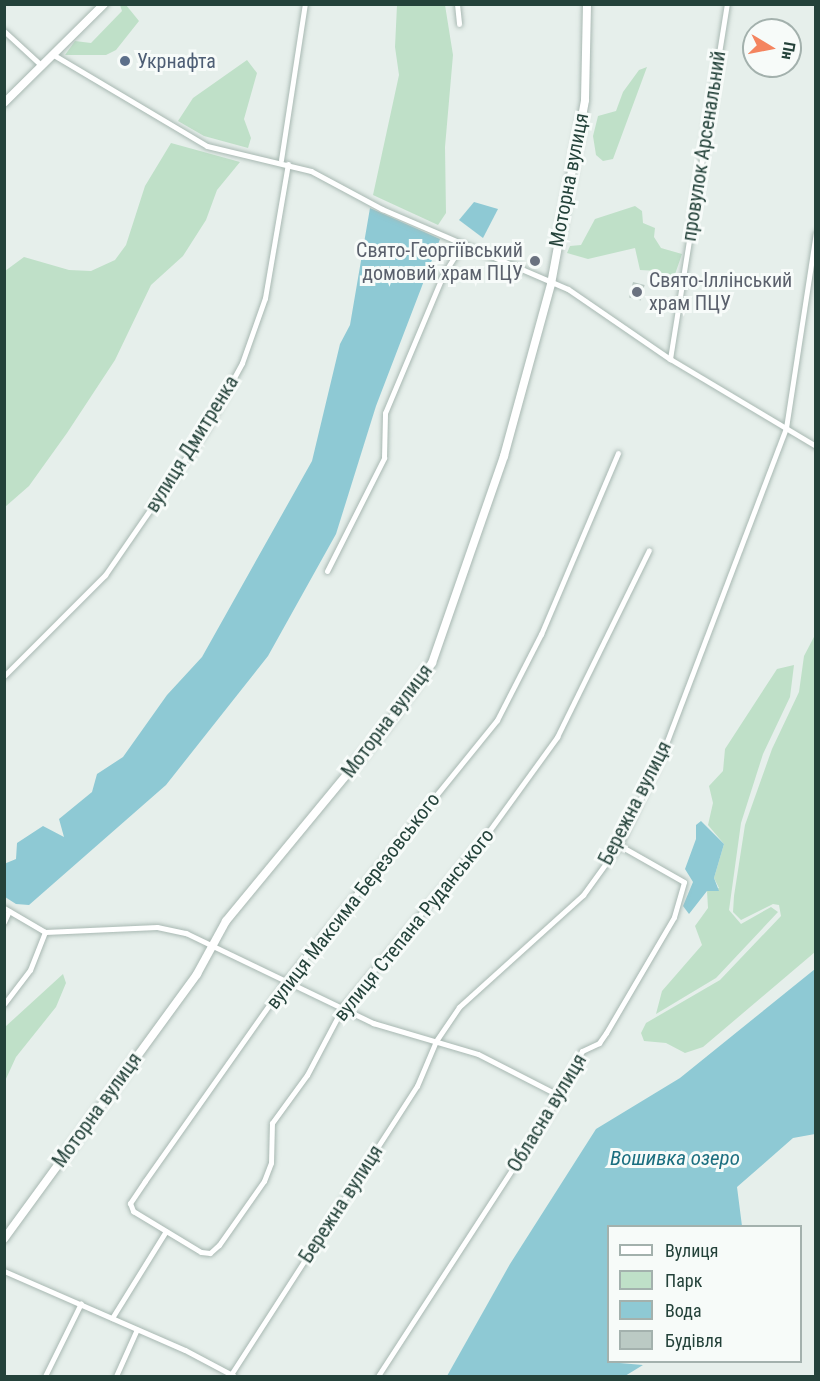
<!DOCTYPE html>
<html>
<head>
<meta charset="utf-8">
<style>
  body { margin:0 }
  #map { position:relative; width:820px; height:1381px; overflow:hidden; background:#e6efeb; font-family:"Roboto Condensed",sans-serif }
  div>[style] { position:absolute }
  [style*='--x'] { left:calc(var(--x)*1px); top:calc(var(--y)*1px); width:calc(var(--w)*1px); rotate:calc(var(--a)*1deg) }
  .green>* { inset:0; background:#bfe0c8 }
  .water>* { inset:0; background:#8ec9d4 }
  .building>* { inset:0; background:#bbcac4; transform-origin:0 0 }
  .roads { filter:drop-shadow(0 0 2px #a8b8b2) drop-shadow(0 0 2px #a8b8b2) }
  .street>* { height:5px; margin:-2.5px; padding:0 2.5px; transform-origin:2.5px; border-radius:2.5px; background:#fff }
  .secondary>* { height:8px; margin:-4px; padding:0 4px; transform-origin:4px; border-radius:4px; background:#fff }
  .dots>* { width:16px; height:16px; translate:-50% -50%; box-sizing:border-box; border:3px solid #f7fbf9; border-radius:50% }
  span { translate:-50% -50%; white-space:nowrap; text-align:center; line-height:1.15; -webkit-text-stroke:6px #f7fbf9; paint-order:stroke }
  .service-label { font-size:20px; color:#4e5e75 }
  .left { translate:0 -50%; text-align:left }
  .street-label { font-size:20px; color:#24423a }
  .worship-label { font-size:20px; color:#5b616d }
  .right { translate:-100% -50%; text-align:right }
  .water-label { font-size:21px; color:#1c6f80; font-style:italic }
  .frame { position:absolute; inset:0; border:6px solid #24423a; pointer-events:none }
  .legend { position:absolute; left:607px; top:1225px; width:195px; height:138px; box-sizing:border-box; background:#f7fbf9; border:2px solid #a3b1ad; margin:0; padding:8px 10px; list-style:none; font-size:18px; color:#24423a }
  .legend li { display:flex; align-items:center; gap:12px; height:30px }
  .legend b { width:30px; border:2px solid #a3b1ad }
  .north { position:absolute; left:742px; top:18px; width:60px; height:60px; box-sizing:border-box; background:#f7fbf9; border:2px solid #a3b1ad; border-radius:50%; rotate:100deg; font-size:16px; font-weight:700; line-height:24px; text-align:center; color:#24423a }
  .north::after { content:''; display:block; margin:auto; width:21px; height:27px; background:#f4845f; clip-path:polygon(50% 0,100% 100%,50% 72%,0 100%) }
</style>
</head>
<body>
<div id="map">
  <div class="green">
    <div style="clip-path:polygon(120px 5px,126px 5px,139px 21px,116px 50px,106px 55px,65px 55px,75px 41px,91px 43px,122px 11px)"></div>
    <div style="clip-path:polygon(397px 5px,445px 5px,453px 55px,445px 147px,446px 213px,438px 225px,373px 195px,399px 75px,395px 47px)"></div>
    <div style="clip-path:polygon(247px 60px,257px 73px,244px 119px,251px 138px,248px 148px,204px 136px,178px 121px,193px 98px)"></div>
    <div style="clip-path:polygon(647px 67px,613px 159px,603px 161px,596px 155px,593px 136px,598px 116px,616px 111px,623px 92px,639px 70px)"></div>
    <div style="clip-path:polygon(171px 143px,240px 162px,217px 190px,206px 220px,183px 256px,151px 285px,115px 360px,67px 433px,29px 486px,5px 507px,5px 271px,24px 257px,69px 270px,91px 271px,115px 260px,126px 245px,145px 186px)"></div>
    <div style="clip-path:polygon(635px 206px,642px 211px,643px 223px,655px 228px,654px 237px,661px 248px,682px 254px,672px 283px,659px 271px,640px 270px,635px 248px,588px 259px,567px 253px,570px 246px,581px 245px,595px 219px)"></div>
    <div style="clip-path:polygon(815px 635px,815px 952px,703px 1047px,685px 1053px,666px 1043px,644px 1041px,641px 1033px,646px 1023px,720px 980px,781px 916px,779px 905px,773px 904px,741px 920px,733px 912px,734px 896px,745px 825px,772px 749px,799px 692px,804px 656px)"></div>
    <div style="clip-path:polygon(794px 665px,790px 697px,763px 754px,741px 823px,729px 910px,741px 924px,771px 907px,778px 912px,716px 978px,656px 1014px,662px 991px,702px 945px,695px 926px,708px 908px,707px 891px,719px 888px,714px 878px,724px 844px,708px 825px,713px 803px,709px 786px,723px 771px,725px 749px,777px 669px)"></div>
    <div style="clip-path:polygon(63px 974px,66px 983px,56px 1007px,16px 1057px,5px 1081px,5px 1027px)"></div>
  </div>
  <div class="water">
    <div style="clip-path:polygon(474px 202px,498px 209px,483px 238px,459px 220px)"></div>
    <div style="clip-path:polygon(370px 208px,440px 239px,376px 406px,336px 534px,268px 656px,166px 785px,29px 905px,16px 904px,5px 897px,4px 864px,16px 859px,17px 843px,43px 826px,64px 837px,59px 819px,92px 792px,97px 774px,123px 757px,167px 695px,202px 657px,312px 461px,340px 344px,350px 325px)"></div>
    <div style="clip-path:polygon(701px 821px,724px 844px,714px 878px,719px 891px,707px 891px,689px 914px,683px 906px,693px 882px,685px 869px,696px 839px,696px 825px)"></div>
    <div style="clip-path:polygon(815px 969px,815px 1134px,793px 1138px,737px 1187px,742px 1226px,608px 1226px,608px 1362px,643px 1365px,625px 1376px,447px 1376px,510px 1264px,596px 1129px,680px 1078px)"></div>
  </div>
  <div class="building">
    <div style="left:633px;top:282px;width:12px;height:16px;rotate:14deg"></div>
  </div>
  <div class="roads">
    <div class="street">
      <div style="--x:457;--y:4;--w:20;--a:84"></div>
      <div style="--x:4;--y:31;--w:50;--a:42.6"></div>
      <div style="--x:52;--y:54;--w:180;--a:30.7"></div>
      <div style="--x:207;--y:146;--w:107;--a:13.5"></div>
      <div style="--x:311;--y:171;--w:81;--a:28.2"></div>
      <div style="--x:382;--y:209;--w:202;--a:23.3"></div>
      <div style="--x:568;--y:289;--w:124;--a:34.5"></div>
      <div style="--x:670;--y:359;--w:170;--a:30.8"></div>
      <div style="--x:281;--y:160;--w:158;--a:-81.3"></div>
      <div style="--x:670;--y:359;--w:360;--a:-80.9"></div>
      <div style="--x:618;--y:453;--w:197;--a:113"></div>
      <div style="--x:541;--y:634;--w:97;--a:117.1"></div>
      <div style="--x:497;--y:720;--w:336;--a:129"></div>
      <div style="--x:286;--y:981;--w:245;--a:125.2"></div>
      <div style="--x:145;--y:1181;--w:27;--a:124"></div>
      <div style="--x:130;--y:1203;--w:9;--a:69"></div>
      <div style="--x:133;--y:1211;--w:79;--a:31.1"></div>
      <div style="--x:201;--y:1252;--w:9;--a:6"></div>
      <div style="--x:210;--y:1253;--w:12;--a:-42"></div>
      <div style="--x:219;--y:1245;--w:78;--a:-54.9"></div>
      <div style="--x:264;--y:1181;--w:19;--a:-69"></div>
      <div style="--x:271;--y:1163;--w:40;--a:-88.6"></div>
      <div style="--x:272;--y:1123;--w:59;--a:-53.9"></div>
      <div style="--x:307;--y:1075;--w:77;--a:-62.1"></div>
      <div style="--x:343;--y:1007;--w:220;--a:-50.2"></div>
      <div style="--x:484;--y:838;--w:125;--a:-54.1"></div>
      <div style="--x:557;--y:737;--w:208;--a:-63.8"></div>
      <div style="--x:327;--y:571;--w:127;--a:-63.2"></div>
      <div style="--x:384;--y:458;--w:45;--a:-88.7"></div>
      <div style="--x:385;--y:413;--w:150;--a:-67.2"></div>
      <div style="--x:443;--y:275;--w:36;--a:-58"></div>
      <div style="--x:4;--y:676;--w:143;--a:-45"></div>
      <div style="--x:105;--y:575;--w:180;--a:-55.4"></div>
      <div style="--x:207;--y:427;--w:73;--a:-61.3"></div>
      <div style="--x:242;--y:363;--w:69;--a:-70.5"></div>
      <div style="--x:265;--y:298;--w:136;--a:-80.3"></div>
      <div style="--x:4;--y:908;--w:48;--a:30.3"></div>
      <div style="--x:45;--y:932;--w:112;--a:-2.6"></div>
      <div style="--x:157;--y:927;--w:30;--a:12"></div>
      <div style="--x:186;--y:933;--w:208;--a:25.7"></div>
      <div style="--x:373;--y:1023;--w:109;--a:16.4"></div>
      <div style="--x:478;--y:1054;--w:90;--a:27.1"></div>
      <div style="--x:4;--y:922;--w:12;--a:-66"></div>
      <div style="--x:4;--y:1004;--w:43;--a:-52.6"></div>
      <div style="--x:30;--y:970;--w:41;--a:-68.5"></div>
      <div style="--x:4;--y:1271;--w:197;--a:23.6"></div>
      <div style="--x:185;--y:1350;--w:55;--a:28"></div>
      <div style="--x:112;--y:1318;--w:102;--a:-58.2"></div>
      <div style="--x:45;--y:1376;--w:81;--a:-63.7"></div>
      <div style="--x:116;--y:1376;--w:51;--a:-65.9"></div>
      <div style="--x:230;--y:1376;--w:345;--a:-57.2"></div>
      <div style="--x:417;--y:1086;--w:49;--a:-67.1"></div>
      <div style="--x:436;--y:1041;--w:41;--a:-55.9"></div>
      <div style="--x:459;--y:1007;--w:167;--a:-42.1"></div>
      <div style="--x:583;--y:895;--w:62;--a:-54.2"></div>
      <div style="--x:619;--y:845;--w:106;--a:-64.9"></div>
      <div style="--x:664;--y:749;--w:343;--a:-69.2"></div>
      <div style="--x:786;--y:428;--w:197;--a:-81.3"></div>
      <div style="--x:378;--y:1376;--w:316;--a:-57"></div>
      <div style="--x:550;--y:1111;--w:68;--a:-61.9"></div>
      <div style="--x:582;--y:1051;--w:19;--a:-25"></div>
      <div style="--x:599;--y:1043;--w:12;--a:-55"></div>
      <div style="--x:606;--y:1033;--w:134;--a:-59.6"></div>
      <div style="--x:674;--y:917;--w:36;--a:-74"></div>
      <div style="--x:684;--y:882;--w:75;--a:-150.4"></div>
    </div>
    <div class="secondary">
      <div style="--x:4;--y:103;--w:141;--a:-44.7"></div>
      <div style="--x:4;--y:1239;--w:328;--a:-53.9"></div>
      <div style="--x:197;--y:974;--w:60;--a:-61.3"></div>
      <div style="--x:226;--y:921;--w:251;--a:-50.5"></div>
      <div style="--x:386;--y:727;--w:79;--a:-54.3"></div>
      <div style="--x:432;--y:663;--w:219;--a:-70.8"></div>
      <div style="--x:504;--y:456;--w:178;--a:-74.7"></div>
      <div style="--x:551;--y:284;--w:187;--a:-79.5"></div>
      <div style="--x:585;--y:100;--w:96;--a:-88.8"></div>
    </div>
  </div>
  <div class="dots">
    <div style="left:125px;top:61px;background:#5c6f8a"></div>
    <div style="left:535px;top:261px;background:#6b7280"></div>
    <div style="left:637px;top:292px;background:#6b7280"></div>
  </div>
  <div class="service-label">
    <span class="left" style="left:137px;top:61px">Укрнафта</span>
  </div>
  <div class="street-label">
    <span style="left:704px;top:146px;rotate:-81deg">провулок Арсенальний</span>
    <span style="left:569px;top:180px;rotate:-79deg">Моторна вулиця</span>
    <span style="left:192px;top:444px;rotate:-58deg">вулиця Дмитренка</span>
    <span style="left:387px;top:721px;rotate:-53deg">Моторна вулиця</span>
    <span style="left:635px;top:803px;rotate:-63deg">Бережна вулиця</span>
    <span style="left:353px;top:901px;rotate:-52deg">вулиця Максима Березовського</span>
    <span style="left:414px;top:925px;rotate:-51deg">вулиця Степана Руданського</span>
    <span style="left:97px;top:1110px;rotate:-54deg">Моторна вулиця</span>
    <span style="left:547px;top:1113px;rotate:-59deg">Обласна вулиця</span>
    <span style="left:341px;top:1204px;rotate:-57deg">Бережна вулиця</span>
  </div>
  <div class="worship-label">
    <span class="right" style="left:523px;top:262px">Свято-Георгіївський<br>домовий храм ПЦУ</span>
    <span class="left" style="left:649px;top:292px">Свято-Іллінський<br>храм ПЦУ</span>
  </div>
  <div class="water-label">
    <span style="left:675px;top:1158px">Вошивка озеро</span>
  </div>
  <div class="frame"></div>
  <ul class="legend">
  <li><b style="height:8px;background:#fff"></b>Вулиця</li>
  <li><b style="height:16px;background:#bfe0c8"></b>Парк</li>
  <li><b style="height:16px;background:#8ec9d4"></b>Вода</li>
  <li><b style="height:16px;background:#bbcac4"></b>Будівля</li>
  </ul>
  <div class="north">Пн</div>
</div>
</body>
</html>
